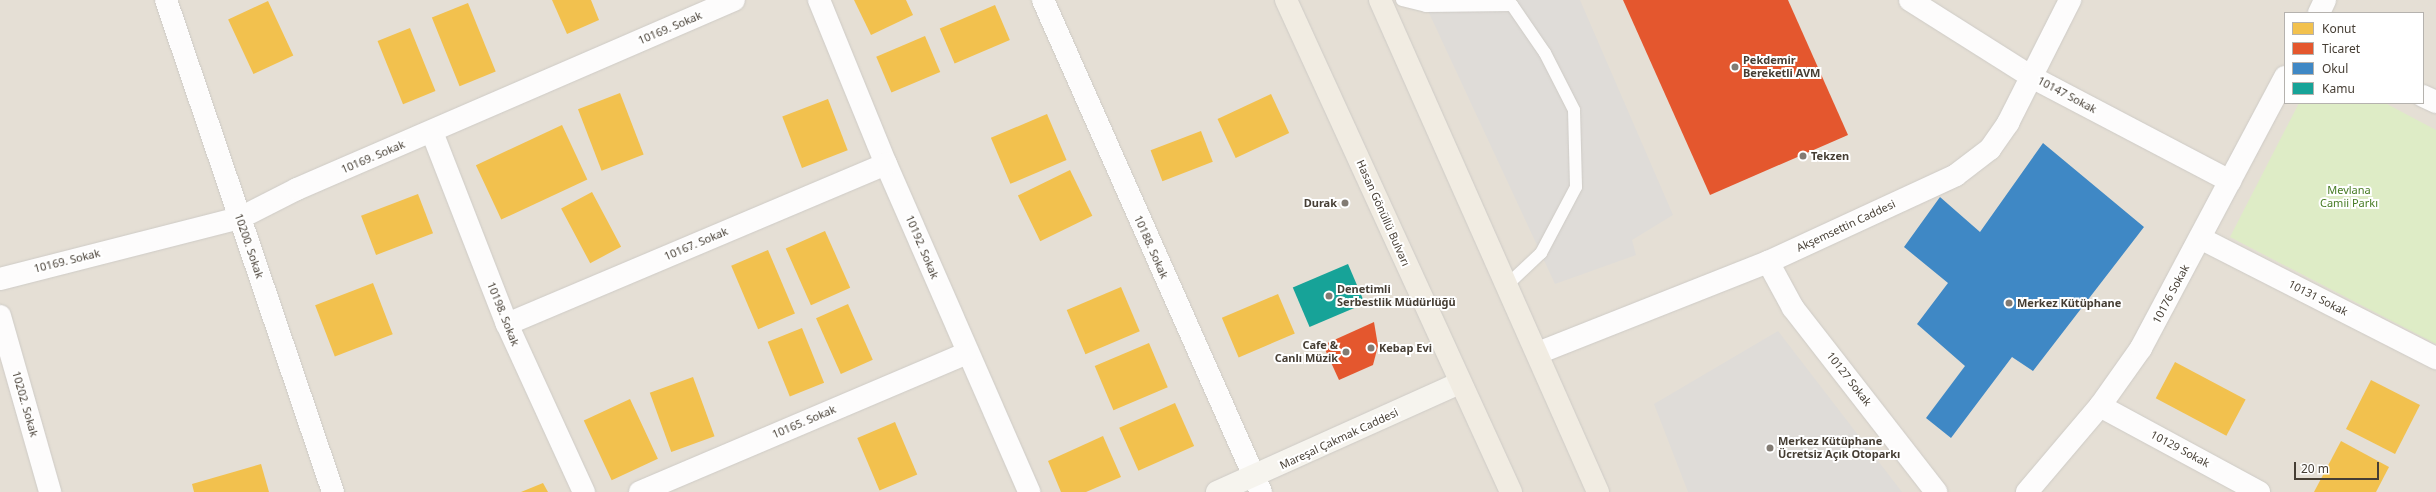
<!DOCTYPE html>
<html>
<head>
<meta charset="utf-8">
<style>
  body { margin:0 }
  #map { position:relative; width:2436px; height:492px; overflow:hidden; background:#f0ede8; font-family:"Noto Sans",sans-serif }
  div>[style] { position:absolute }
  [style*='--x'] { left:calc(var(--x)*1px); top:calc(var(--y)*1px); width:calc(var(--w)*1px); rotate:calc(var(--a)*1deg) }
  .residential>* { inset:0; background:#e5dfd5 }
  .green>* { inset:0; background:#deecc6 }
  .parking>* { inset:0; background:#dfdcd8 }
  .homes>* { inset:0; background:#f2c14e; transform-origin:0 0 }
  .shops>* { inset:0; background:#e4572e }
  .schools>* { inset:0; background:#3f88c5 }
  .public>* { inset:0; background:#17a398; transform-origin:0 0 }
  .roads { filter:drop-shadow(0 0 1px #cecbc6) drop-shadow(0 0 1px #cecbc6) }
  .lane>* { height:12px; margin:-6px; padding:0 6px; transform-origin:6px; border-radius:6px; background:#fdfcfc }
  .street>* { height:22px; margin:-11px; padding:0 11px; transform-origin:11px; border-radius:11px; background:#fdfcfc }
  .secondary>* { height:22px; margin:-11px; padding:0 11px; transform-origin:11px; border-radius:11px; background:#f6f4ee }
  .primary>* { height:22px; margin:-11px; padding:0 11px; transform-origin:11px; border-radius:11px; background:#f1ece2 }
  .dots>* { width:11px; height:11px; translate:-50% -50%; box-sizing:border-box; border:2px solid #fff; border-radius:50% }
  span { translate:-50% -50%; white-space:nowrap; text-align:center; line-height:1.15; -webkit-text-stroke:4px #fff; paint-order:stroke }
  .street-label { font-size:11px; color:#463e34 }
  .poi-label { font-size:11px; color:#463e34; font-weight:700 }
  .left { translate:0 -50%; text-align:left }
  .right { translate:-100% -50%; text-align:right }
  .park-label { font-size:11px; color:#477b24 }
  .legend { position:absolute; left:2284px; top:12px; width:140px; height:92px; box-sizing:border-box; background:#fff; border:1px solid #b5b2ae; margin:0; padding:5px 7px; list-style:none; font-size:12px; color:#463e34 }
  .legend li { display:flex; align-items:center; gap:8px; height:20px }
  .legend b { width:20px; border:1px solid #b5b2ae }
  .scale { position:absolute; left:2294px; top:462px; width:85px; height:18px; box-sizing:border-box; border:2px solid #463e34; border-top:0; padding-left:5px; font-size:12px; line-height:14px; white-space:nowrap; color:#463e34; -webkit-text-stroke:3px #fff; paint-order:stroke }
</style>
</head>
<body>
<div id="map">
  <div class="residential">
    <div style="clip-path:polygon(evenodd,0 0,2436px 0,2436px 492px,0 492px,0 0,2285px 13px,2423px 13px,2423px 103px,2285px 103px,2285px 13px)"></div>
  </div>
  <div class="green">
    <div style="clip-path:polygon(2299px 103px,2385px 103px,2436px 130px,2436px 344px,2230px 237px)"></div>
  </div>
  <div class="parking">
    <div style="clip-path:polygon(1423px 0,1580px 0,1673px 215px,1632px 240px,1636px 255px,1555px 284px)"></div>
    <div style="clip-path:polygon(1778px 331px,1902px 492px,1688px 492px,1654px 404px)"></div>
  </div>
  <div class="homes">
    <div style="clip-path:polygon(552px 0,591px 0,599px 20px,567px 34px)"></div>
    <div style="clip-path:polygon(854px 0,906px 0,913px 15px,871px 35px)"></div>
    <div style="left:268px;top:1px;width:60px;height:44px;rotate:65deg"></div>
    <div style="left:468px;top:3px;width:74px;height:39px;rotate:68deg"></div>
    <div style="left:995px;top:5px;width:38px;height:60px;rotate:67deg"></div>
    <div style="left:410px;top:28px;width:68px;height:35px;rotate:68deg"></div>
    <div style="left:925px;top:36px;width:39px;height:53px;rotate:67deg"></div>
    <div style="left:620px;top:93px;width:66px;height:45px;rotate:69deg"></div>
    <div style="left:1271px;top:94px;width:43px;height:59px;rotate:65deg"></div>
    <div style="left:828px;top:99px;width:55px;height:49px;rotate:69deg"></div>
    <div style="left:1047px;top:114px;width:50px;height:61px;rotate:67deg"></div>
    <div style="left:562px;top:125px;width:60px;height:95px;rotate:65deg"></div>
    <div style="left:1201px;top:131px;width:33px;height:54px;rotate:69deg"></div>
    <div style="left:1070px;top:170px;width:51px;height:58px;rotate:64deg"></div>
    <div style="left:592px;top:192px;width:62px;height:35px;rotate:62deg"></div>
    <div style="left:418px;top:194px;width:42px;height:61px;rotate:69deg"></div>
    <div style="left:825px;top:231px;width:62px;height:43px;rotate:66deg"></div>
    <div style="left:768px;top:250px;width:69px;height:40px;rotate:67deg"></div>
    <div style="left:373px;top:283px;width:55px;height:62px;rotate:69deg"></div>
    <div style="left:1121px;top:287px;width:48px;height:59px;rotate:67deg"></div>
    <div style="left:1278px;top:294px;width:43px;height:61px;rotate:67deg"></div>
    <div style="left:848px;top:304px;width:61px;height:35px;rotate:66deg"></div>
    <div style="left:802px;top:328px;width:59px;height:37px;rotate:68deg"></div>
    <div style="left:1149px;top:343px;width:48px;height:59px;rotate:67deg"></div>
    <div style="left:2175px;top:362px;width:80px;height:41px;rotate:28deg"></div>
    <div style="left:693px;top:377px;width:63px;height:46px;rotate:70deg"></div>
    <div style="left:2371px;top:380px;width:55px;height:55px;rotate:27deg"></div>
    <div style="left:630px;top:399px;width:66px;height:51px;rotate:65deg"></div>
    <div style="left:1175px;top:403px;width:47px;height:61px;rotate:66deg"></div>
    <div style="left:895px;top:422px;width:57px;height:41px;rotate:67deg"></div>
    <div style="clip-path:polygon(1103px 436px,1121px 477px,1086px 492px,1061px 492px,1048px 461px)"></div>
    <div style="clip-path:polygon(2341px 441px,2389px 467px,2376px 492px,2314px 492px)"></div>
    <div style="clip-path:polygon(261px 464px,269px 492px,194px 492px,192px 484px)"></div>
    <div style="clip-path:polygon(543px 483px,548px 492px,521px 492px)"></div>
  </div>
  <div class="shops">
    <div style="clip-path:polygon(1623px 0,1788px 0,1848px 135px,1710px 195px)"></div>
    <div style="clip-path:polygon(1374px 322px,1378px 346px,1373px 365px,1339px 380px,1323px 345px)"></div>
  </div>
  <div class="schools">
    <div style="clip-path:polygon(2043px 143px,2144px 227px,2033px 371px,2012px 357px,1951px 438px,1926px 418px,1965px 366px,1917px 324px,1948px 283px,1904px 247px,1940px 197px,1980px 232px)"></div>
  </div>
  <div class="public">
    <div style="left:1348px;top:264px;width:43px;height:60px;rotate:67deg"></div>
  </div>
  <div class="roads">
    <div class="lane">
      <div style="--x:1402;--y:0;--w:25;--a:14"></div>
      <div style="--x:1426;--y:6;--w:86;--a:-0.7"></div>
      <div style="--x:1512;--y:5;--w:58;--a:55.5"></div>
      <div style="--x:1545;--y:53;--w:64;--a:63"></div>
      <div style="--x:1574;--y:110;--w:77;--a:88.5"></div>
      <div style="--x:1576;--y:187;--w:75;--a:117.9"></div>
      <div style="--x:1541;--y:253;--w:48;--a:136.7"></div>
    </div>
    <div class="street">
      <div style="--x:166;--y:0;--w:520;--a:71.25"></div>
      <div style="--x:819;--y:0;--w:177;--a:67.8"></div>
      <div style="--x:886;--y:164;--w:358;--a:66.4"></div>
      <div style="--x:1043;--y:0;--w:538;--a:66.1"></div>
      <div style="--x:1910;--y:0;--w:142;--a:32.3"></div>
      <div style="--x:2030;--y:76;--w:226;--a:27.7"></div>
      <div style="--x:2319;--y:13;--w:14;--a:-65"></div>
      <div style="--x:2423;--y:96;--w:14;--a:25"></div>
      <div style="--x:432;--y:132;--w:206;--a:68.7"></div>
      <div style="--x:507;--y:324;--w:185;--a:65.4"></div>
      <div style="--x:2200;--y:238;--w:265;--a:27"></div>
      <div style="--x:1768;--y:262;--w:52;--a:61.5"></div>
      <div style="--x:1793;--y:308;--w:233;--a:52.1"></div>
      <div style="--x:0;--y:279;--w:248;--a:-14.3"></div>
      <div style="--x:240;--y:218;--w:64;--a:-27"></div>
      <div style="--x:297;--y:189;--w:476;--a:-23.4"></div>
      <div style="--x:0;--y:316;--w:183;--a:74.1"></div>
      <div style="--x:507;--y:324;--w:411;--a:-22.9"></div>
      <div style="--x:1538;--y:353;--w:247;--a:-21.6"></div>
      <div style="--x:1768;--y:262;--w:207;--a:-24.8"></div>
      <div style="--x:1956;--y:175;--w:43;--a:-37.4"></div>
      <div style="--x:1990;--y:149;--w:32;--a:-55"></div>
      <div style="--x:2008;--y:123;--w:138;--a:-63.2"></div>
      <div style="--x:2100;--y:406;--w:181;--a:28.4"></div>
      <div style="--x:640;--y:492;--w:355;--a:-23"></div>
      <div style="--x:2027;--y:492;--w:113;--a:-49.7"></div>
      <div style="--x:2100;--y:406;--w:71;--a:-54.7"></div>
      <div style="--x:2141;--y:348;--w:307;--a:-62"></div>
    </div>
    <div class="secondary">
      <div style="--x:1217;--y:492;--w:266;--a:-24.2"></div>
    </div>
    <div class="primary">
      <div style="--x:1286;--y:0;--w:541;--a:65.42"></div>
      <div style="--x:1380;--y:0;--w:538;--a:66.1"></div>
    </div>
  </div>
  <div class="dots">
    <div style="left:1735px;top:67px;background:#827b73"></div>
    <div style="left:1803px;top:156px;background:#827b73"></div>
    <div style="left:1345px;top:203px;background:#827b73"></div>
    <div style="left:1329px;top:296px;background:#827b73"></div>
    <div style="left:2009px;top:303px;background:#827b73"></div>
    <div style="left:1371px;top:348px;background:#827b73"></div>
    <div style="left:1346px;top:352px;background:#827b73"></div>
    <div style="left:1770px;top:448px;background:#827b73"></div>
  </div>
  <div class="street-label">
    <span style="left:670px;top:28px;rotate:-23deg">10169. Sokak</span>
    <span style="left:2067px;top:95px;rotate:28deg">10147 Sokak</span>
    <span style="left:373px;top:157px;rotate:-23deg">10169. Sokak</span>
    <span style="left:1383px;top:213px;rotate:66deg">Hasan Gönüllü Bulvarı</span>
    <span style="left:1846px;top:226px;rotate:-25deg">Akşemsettin Caddesi</span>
    <span style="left:696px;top:244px;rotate:-23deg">10167. Sokak</span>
    <span style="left:249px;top:246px;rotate:71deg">10200. Sokak</span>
    <span style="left:922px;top:247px;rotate:67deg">10192. Sokak</span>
    <span style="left:1151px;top:247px;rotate:66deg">10188. Sokak</span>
    <span style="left:67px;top:261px;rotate:-14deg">10169. Sokak</span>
    <span style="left:2171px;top:294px;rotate:-62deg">10176 Sokak</span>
    <span style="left:2318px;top:298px;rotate:27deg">10131 Sokak</span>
    <span style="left:503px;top:314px;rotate:68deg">10198. Sokak</span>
    <span style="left:1849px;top:379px;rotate:52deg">10127 Sokak</span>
    <span style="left:25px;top:404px;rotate:74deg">10202. Sokak</span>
    <span style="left:804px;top:422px;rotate:-23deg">10165. Sokak</span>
    <span style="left:1339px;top:439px;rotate:-25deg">Mareşal Çakmak Caddesi</span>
    <span style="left:2180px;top:449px;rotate:28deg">10129 Sokak</span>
  </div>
  <div class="poi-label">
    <span class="left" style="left:1743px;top:67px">Pekdemir<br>Bereketli AVM</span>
    <span class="left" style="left:1811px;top:156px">Tekzen</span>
    <span class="right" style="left:1337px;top:203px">Durak</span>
    <span class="left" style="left:1337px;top:296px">Denetimli<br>Serbestlik Müdürlüğü</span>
    <span class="left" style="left:2017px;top:303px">Merkez Kütüphane</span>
    <span class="right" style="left:1338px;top:352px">Cafe &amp;<br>Canlı Müzik</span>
    <span class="left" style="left:1379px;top:348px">Kebap Evi</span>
    <span class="left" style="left:1778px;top:448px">Merkez Kütüphane<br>Ücretsiz Açık Otoparkı</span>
  </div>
  <div class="park-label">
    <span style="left:2349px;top:197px">Mevlana<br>Camii Parkı</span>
  </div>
  <ul class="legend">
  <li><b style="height:11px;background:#f2c14e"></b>Konut</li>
  <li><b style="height:11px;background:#e4572e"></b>Ticaret</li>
  <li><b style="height:11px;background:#3f88c5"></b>Okul</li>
  <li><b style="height:11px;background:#17a398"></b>Kamu</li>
  </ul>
  <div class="scale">20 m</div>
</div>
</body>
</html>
